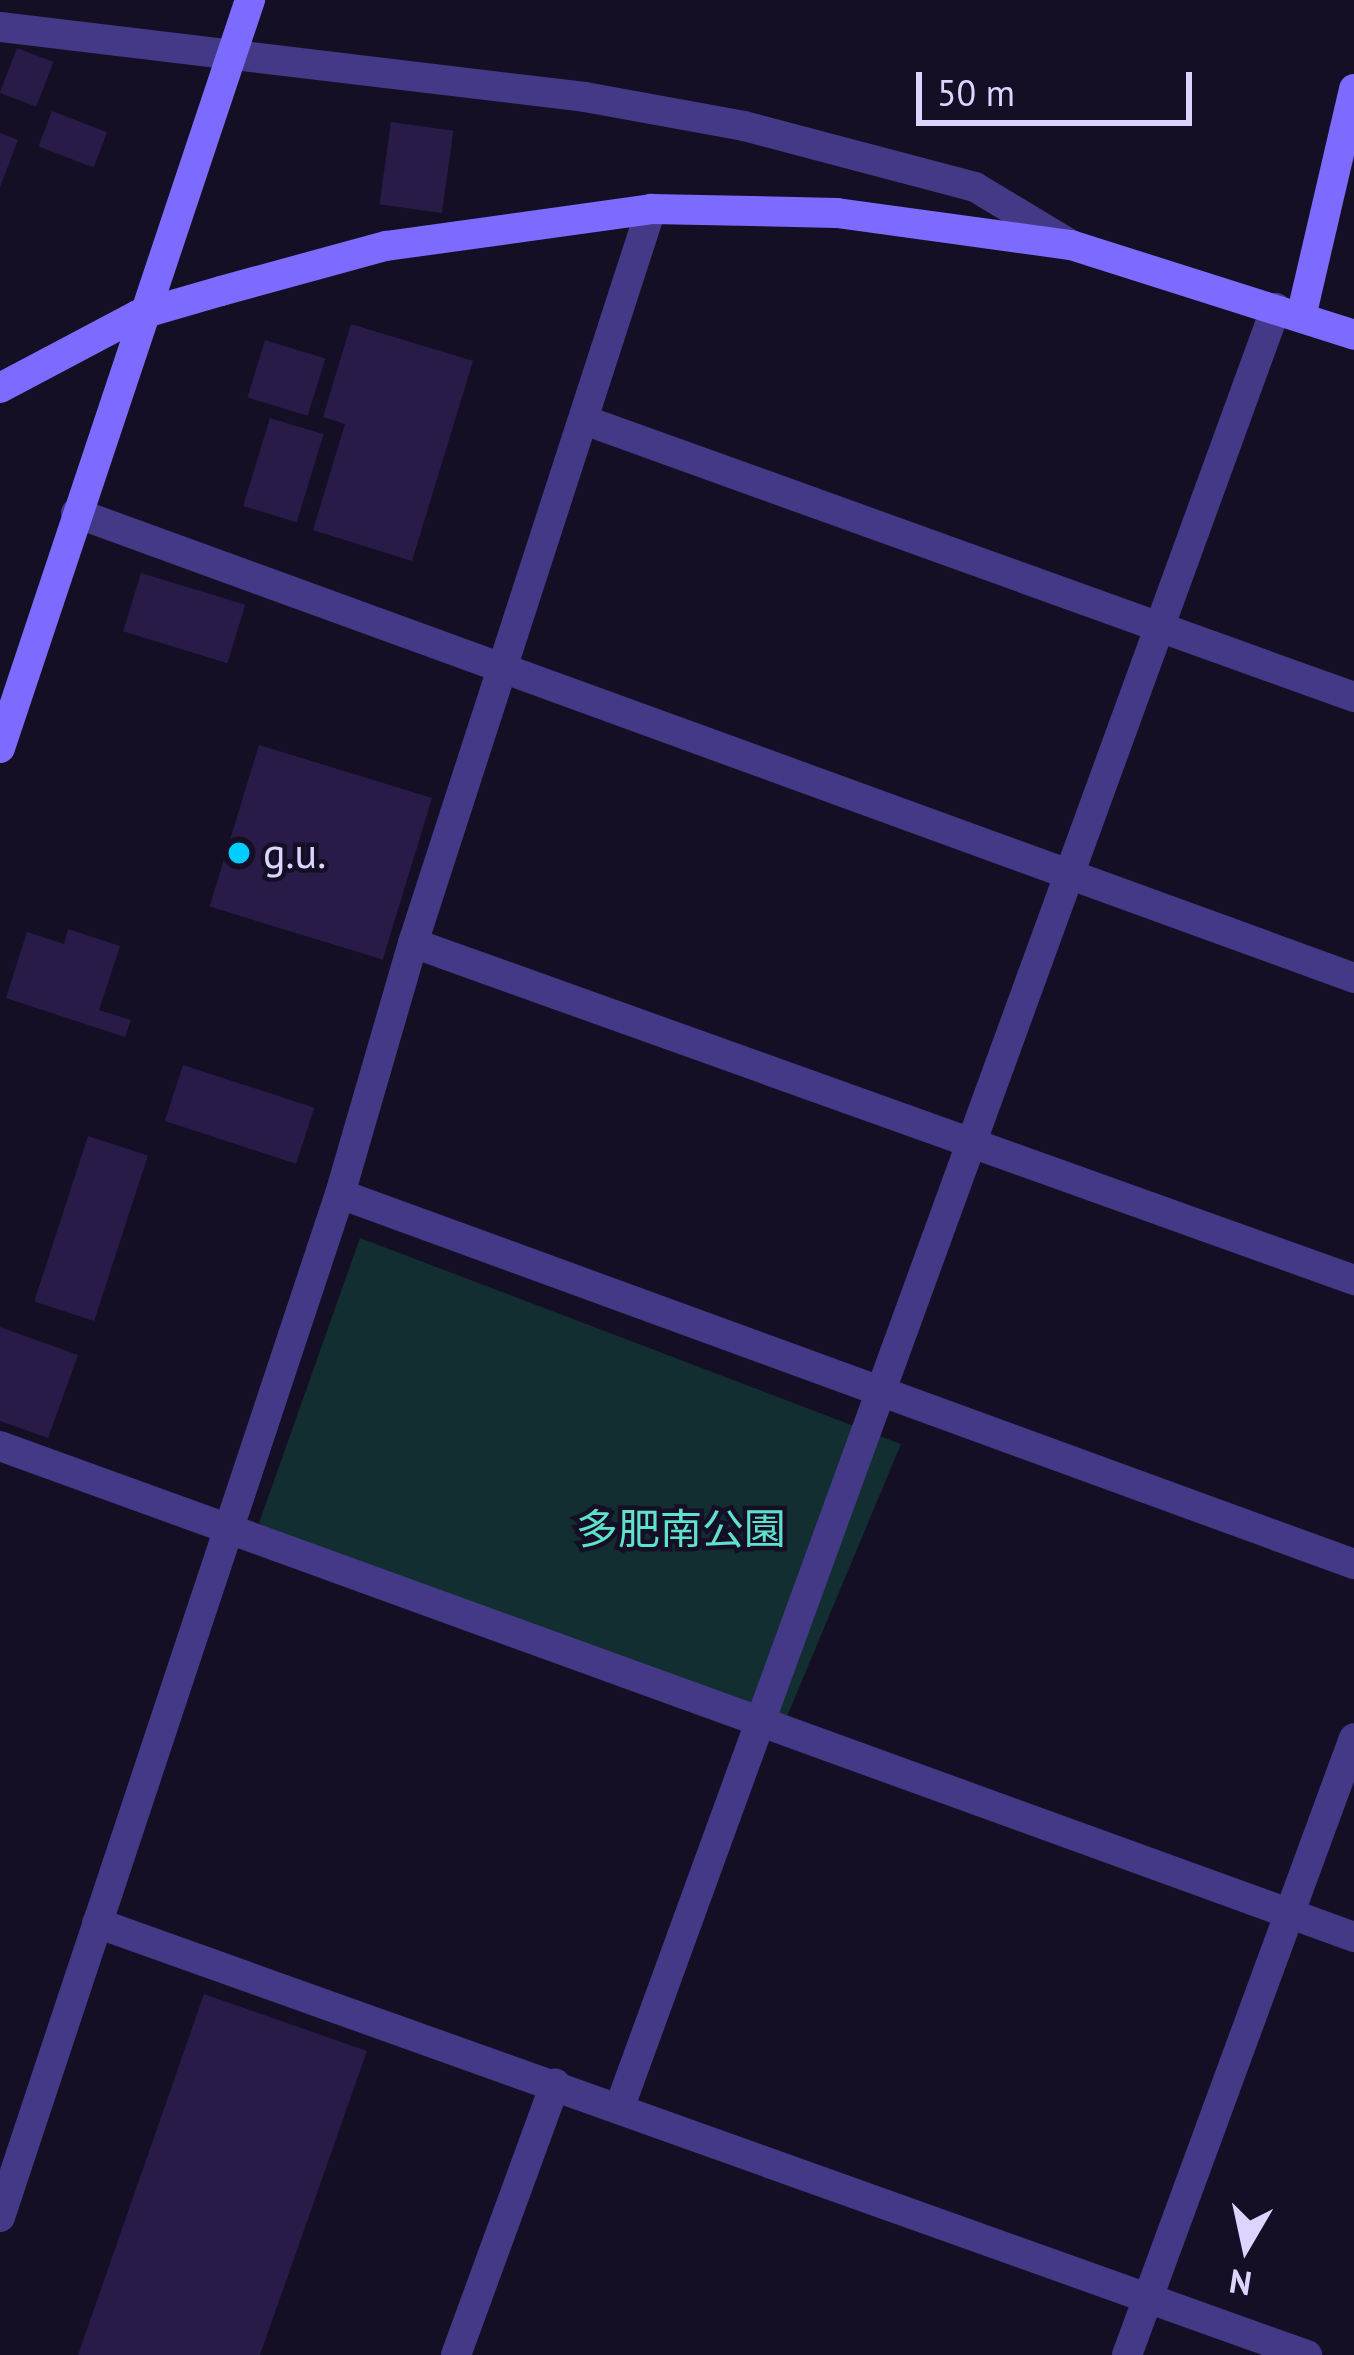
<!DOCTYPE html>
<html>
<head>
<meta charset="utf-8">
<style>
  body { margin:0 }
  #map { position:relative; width:1354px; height:2355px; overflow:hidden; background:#150f26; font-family:"PT Sans","Noto Sans JP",sans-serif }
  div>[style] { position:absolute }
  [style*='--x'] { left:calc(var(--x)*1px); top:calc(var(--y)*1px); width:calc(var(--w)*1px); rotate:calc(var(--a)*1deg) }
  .green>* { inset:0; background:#122e30 }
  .building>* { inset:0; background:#281b47; transform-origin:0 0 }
  .street>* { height:30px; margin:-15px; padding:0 15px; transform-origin:15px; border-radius:15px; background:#433986 }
  .secondary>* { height:30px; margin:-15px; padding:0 15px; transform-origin:15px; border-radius:15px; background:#7d6bff }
  .dots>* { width:33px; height:33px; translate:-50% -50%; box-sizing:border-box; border:6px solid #150f26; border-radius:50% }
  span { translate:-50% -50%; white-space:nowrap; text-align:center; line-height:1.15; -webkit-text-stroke:9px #150f26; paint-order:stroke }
  .poi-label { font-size:42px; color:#ddd4ff }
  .left { translate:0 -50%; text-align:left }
  .park-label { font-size:42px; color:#5ee1cd }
  .north { position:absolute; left:1186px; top:2187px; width:120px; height:120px; -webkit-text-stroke:9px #150f26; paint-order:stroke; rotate:189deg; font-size:33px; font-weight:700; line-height:48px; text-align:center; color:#ddd4ff }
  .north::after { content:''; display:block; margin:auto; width:42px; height:54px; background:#ddd4ff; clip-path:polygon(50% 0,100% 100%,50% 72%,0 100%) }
  .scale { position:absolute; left:916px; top:72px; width:276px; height:54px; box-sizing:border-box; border:6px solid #ddd4ff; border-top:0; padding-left:15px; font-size:36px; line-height:42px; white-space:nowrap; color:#ddd4ff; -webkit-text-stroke:9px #150f26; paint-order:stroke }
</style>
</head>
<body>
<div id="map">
  <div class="green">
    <div style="clip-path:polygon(360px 1238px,901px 1444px,778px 1738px,304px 1549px,259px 1523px)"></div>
  </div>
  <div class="building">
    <div style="left:17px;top:48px;width:39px;height:48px;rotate:21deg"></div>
    <div style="left:52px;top:111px;width:59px;height:38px;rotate:21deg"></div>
    <div style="left:391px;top:122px;width:63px;height:83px;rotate:8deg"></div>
    <div style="clip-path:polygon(0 133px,18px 140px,0 187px)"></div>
    <div style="clip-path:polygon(351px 324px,473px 361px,412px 561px,313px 530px,345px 424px,323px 417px)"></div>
    <div style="left:265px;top:340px;width:63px;height:60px;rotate:17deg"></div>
    <div style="left:270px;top:418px;width:56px;height:92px;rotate:17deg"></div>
    <div style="left:141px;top:573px;width:109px;height:61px;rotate:17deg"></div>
    <div style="left:259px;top:745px;width:181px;height:169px;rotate:17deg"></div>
    <div style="clip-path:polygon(68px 929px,120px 946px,99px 1010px,131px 1020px,125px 1037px,6px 998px,27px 932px,64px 944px)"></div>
    <div style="left:183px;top:1065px;width:138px;height:59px;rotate:18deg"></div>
    <div style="left:88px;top:1136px;width:63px;height:174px;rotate:18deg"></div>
    <div style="clip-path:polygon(0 1327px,78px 1355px,48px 1438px,0 1421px)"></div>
    <div style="clip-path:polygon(204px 1994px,367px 2051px,260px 2355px,78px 2355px)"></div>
  </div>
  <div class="street">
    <div style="--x:0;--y:27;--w:589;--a:6.82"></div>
    <div style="--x:585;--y:97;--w:162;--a:10.3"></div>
    <div style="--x:744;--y:126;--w:239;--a:14.8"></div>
    <div style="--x:975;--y:187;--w:112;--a:31.1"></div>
    <div style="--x:584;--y:420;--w:818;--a:19.79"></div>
    <div style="--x:76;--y:513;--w:1360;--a:19.99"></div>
    <div style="--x:413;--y:943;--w:1000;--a:19.7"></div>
    <div style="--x:340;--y:1194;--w:1079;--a:20.05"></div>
    <div style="--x:0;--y:1446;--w:1440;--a:19.93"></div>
    <div style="--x:97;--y:1923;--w:1285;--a:19.65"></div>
    <div style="--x:620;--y:2106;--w:1914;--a:-69.96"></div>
    <div style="--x:0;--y:2217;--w:1078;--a:-71.62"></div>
    <div style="--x:340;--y:1194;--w:261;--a:-73.8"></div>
    <div style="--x:413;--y:943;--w:772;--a:-72.03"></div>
    <div style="--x:456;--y:2355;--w:289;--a:-69.9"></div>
    <div style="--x:1127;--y:2355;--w:657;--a:-69.8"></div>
  </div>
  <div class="secondary">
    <div style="--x:1301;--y:317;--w:234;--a:-76.9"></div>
    <div style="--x:0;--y:388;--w:156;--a:-27.9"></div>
    <div style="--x:138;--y:315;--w:86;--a:-16.1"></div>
    <div style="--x:221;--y:291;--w:171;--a:-15.3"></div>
    <div style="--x:386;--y:246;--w:268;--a:-7.9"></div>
    <div style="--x:651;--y:209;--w:186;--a:1.2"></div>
    <div style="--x:837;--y:213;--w:236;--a:7.8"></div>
    <div style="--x:1071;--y:245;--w:297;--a:17.6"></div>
    <div style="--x:0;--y:748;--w:789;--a:-71.52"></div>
  </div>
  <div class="dots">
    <div style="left:239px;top:853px;background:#00cdff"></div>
  </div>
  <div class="poi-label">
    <span class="left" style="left:263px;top:853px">g.u.</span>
  </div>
  <div class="park-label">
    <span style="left:681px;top:1529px">多肥南公園</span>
  </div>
  <div class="north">N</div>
  <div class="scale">50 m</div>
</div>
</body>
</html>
